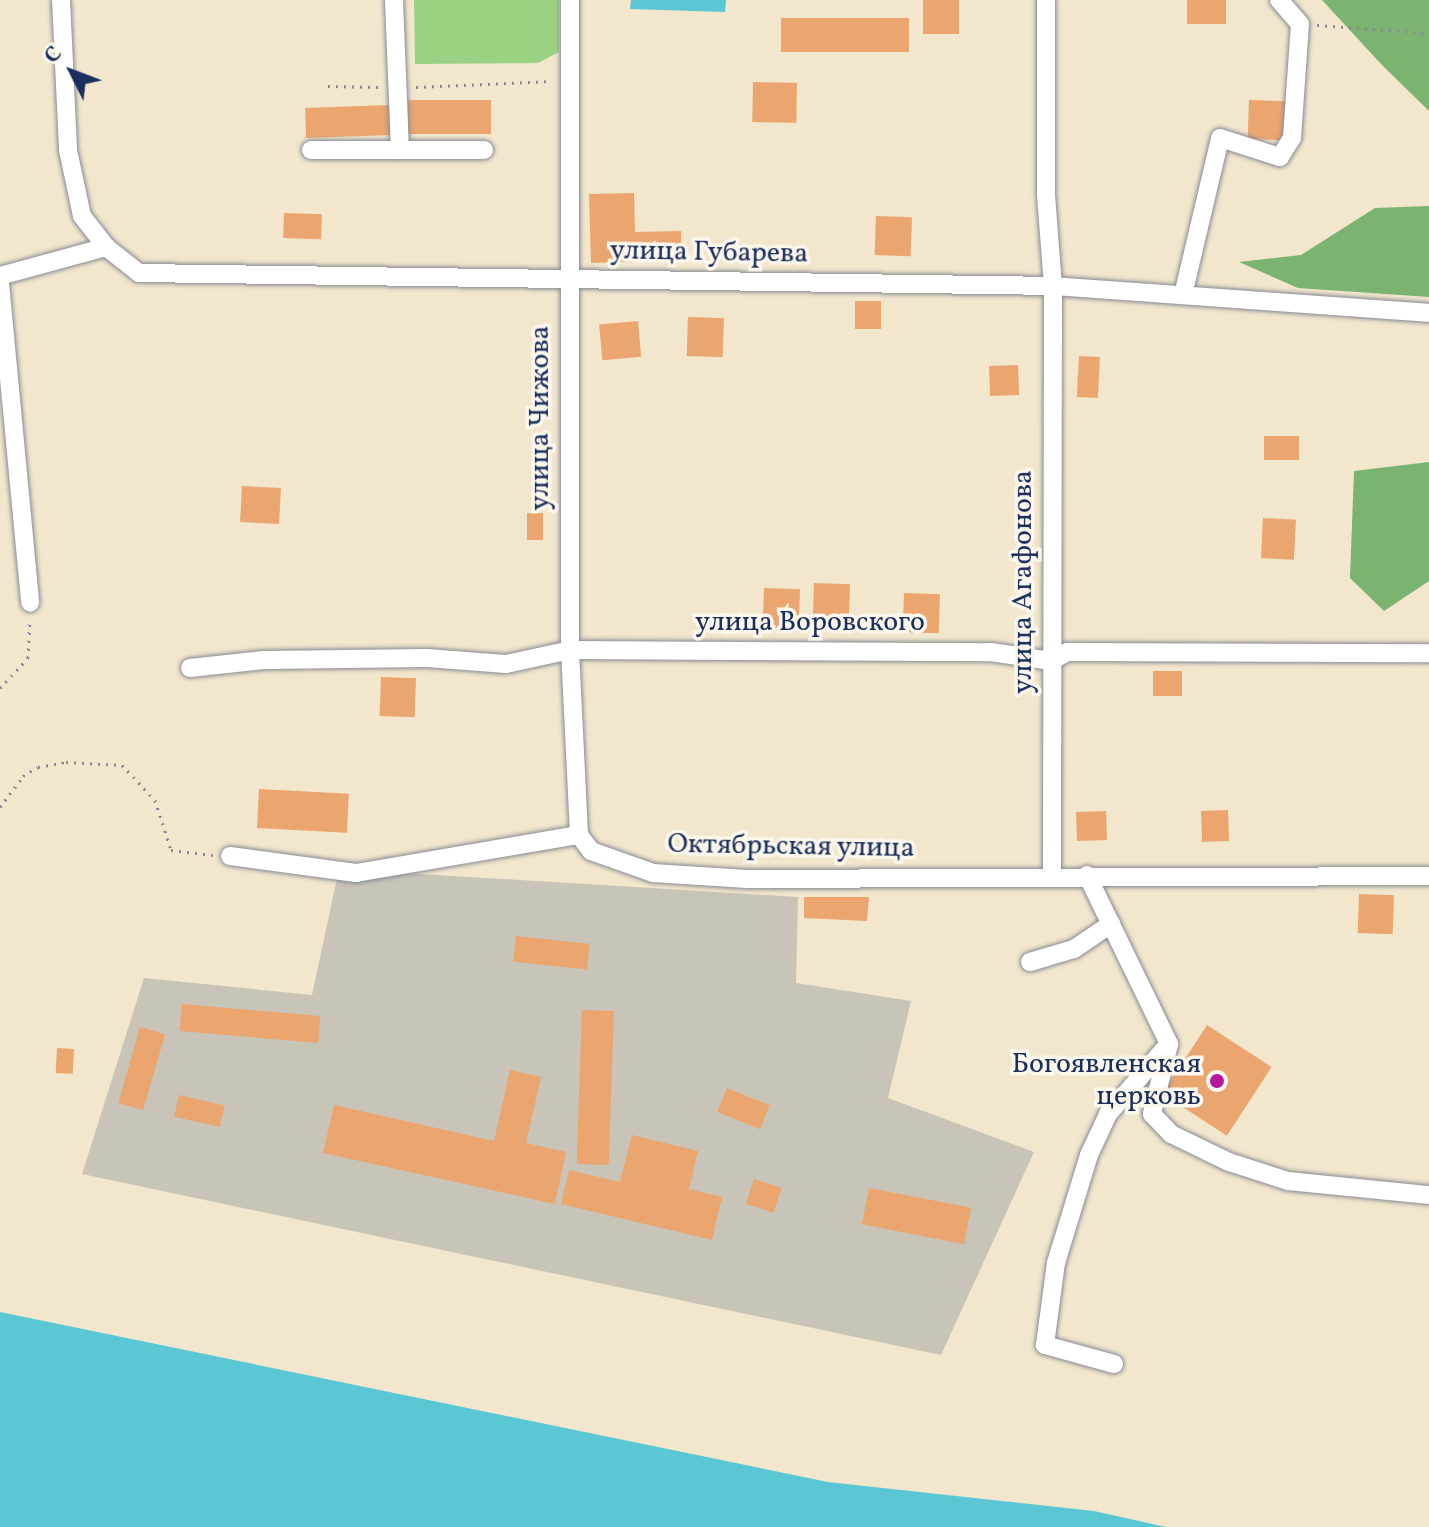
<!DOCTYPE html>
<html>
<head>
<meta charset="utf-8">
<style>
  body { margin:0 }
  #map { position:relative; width:1429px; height:1527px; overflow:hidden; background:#f2e6cc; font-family:Vollkorn,serif }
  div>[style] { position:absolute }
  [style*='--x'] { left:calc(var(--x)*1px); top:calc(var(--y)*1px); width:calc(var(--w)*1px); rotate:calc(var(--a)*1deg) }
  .industrial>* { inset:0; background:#c8c4b8 }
  .green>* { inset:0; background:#9ad183 }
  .forest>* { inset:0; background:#7bb371 }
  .water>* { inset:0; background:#5bc7d4 }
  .building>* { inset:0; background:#eba56e; transform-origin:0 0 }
  .path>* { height:3px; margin-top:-1.5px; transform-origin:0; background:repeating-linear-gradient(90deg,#868a95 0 2px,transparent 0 8px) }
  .roads { filter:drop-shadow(0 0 2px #868a95) drop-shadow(0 0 2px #868a95) }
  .minor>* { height:18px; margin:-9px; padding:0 9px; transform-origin:9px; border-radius:9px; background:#fff }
  .dots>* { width:22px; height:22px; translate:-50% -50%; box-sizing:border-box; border:4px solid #fbf7ec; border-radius:50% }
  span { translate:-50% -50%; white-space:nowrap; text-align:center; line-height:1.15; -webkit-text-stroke:7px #fbf7ec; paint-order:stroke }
  .street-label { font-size:28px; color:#1b2f5e }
  .poi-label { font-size:28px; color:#1b2f5e }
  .right { translate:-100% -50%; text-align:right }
  .north { position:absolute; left:32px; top:32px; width:80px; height:80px; -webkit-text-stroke:6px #fbf7ec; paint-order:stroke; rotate:312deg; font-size:22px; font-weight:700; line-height:32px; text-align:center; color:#1b2f5e }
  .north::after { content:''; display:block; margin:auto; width:28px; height:36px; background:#1b2f5e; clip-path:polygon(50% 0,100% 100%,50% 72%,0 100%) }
</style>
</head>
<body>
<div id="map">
  <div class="industrial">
    <div style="clip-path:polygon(339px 869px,798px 897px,796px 983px,911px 1001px,888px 1098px,1034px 1152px,941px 1355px,82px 1174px,144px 978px,312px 995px)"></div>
  </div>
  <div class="green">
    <div style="clip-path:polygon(414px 0,559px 0,559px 52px,538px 63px,415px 64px)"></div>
  </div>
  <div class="forest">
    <div style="clip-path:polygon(1322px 0,1429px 0,1429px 111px,1382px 65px)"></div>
    <div style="clip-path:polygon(1429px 206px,1429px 297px,1298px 288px,1239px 262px,1301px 255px,1375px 208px)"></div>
    <div style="clip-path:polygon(1429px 462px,1429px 581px,1384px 611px,1350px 578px,1354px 471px)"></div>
  </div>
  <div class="water">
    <div style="clip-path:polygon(631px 0,726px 0,725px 12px,630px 9px)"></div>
    <div style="clip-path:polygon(0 1312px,828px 1482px,1094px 1511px,1166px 1527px,0 1527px)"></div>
  </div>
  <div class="building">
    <div style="left:923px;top:0;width:36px;height:34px"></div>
    <div style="left:1187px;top:0;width:39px;height:24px"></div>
    <div style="left:909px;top:18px;width:34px;height:128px;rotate:90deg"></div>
    <div style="left:753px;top:82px;width:44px;height:40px;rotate:1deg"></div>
    <div style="left:408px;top:100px;width:83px;height:34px"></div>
    <div style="left:1249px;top:100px;width:36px;height:39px;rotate:2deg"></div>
    <div style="left:390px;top:105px;width:30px;height:85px;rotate:88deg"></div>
    <div style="clip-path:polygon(634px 193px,635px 232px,681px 231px,681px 260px,591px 263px,589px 194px)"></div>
    <div style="left:284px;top:213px;width:38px;height:25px;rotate:2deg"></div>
    <div style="left:876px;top:216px;width:36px;height:39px;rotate:2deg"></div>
    <div style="left:855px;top:301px;width:26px;height:28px"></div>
    <div style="left:688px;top:317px;width:36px;height:39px;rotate:2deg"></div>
    <div style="left:638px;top:321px;width:36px;height:39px;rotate:85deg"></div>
    <div style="left:1079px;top:356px;width:21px;height:41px;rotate:3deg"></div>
    <div style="left:1018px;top:365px;width:30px;height:29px;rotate:88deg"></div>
    <div style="left:1264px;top:436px;width:35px;height:24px"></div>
    <div style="left:242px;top:486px;width:39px;height:36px;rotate:3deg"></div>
    <div style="left:527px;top:513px;width:16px;height:27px"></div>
    <div style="left:1263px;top:518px;width:33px;height:40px;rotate:3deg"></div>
    <div style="left:814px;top:583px;width:36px;height:39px;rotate:2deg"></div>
    <div style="left:764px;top:588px;width:36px;height:39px;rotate:2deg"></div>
    <div style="left:904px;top:593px;width:36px;height:39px;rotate:2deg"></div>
    <div style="left:1153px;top:671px;width:29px;height:25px"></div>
    <div style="left:381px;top:677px;width:35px;height:39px;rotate:2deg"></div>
    <div style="left:259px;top:789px;width:90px;height:39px;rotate:3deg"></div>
    <div style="left:1228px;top:810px;width:31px;height:27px;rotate:88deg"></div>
    <div style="left:1106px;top:811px;width:29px;height:30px;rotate:88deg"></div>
    <div style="left:1359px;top:894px;width:35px;height:39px;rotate:2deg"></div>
    <div style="clip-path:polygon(804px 897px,869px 897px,867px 921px,804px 918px)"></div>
    <div style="left:516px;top:936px;width:74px;height:26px;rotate:6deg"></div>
    <div style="left:182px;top:1004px;width:139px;height:27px;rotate:5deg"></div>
    <div style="left:582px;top:1010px;width:32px;height:154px;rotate:2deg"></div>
    <div style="left:1207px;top:1025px;width:77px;height:82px;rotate:33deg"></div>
    <div style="left:140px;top:1027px;width:26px;height:79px;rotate:16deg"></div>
    <div style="left:57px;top:1048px;width:17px;height:25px;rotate:3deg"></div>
    <div style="clip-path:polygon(510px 1070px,541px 1077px,526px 1143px,566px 1152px,555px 1204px,323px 1153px,334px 1105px,494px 1141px)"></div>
    <div style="left:727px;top:1088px;width:46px;height:26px;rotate:22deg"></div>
    <div style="left:179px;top:1095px;width:47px;height:22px;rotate:13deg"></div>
    <div style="clip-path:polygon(632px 1135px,698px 1151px,689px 1189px,722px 1197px,712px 1240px,561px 1204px,569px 1170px,620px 1182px)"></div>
    <div style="left:754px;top:1179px;width:29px;height:26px;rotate:18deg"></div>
    <div style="left:869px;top:1188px;width:104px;height:37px;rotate:11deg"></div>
  </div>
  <div class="path">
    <div style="--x:1317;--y:25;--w:112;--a:4.1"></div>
    <div style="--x:328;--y:86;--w:52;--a:1.1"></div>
    <div style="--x:416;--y:87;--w:136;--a:-2.5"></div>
    <div style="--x:0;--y:688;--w:41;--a:-47"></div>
    <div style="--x:28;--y:658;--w:39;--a:-87"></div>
    <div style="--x:0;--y:807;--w:39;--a:-53"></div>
    <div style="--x:23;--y:776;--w:17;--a:-31"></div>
    <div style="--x:38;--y:767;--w:28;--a:-10"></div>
    <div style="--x:66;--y:762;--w:56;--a:3.1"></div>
    <div style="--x:122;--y:765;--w:48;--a:46.7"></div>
    <div style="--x:155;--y:800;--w:52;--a:72.3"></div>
    <div style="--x:171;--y:850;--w:42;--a:6.8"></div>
  </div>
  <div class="roads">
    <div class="minor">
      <div style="--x:61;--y:0;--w:150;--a:87.3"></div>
      <div style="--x:68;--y:150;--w:67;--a:78"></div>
      <div style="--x:82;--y:216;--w:39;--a:52"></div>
      <div style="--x:106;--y:247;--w:42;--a:38.2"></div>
      <div style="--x:139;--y:273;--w:914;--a:0.81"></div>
      <div style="--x:1053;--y:286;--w:377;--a:4.1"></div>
      <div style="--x:570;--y:0;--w:650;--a:90"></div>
      <div style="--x:570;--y:650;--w:185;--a:87.2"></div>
      <div style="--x:1046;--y:0;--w:195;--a:90"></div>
      <div style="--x:1046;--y:195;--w:91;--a:85.6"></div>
      <div style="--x:1053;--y:286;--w:592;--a:90.1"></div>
      <div style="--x:311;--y:150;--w:89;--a:0"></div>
      <div style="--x:400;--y:150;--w:150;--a:-92.3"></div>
      <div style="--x:400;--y:150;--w:84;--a:0"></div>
      <div style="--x:0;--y:276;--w:110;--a:-15.3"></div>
      <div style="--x:0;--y:283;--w:321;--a:84.6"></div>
      <div style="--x:1183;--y:295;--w:161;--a:-76.7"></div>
      <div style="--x:1220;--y:138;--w:63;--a:17.6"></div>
      <div style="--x:1280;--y:157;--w:22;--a:-58"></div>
      <div style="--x:1292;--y:138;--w:114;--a:-86"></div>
      <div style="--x:1300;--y:24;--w:32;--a:-131"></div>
      <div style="--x:190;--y:668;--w:74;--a:-6.2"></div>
      <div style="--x:264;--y:660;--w:163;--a:-0.7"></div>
      <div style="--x:427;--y:658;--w:79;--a:4.3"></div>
      <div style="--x:506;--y:664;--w:66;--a:-12.3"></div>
      <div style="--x:570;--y:650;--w:421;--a:0.3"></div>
      <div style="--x:991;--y:652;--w:61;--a:8.5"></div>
      <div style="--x:1051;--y:661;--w:18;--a:-29"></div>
      <div style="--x:1067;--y:652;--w:362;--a:0.2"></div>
      <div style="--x:579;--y:835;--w:20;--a:53"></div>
      <div style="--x:591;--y:851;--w:66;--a:19.5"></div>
      <div style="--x:653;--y:873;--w:94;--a:3.7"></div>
      <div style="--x:747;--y:879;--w:682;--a:-0.25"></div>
      <div style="--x:230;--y:856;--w:127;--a:7.7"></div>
      <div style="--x:356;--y:873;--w:226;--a:-9.7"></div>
      <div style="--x:1087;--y:875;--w:188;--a:64.1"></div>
      <div style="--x:1169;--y:1044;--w:72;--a:103.7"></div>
      <div style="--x:1152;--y:1114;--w:28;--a:46"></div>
      <div style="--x:1171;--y:1134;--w:64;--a:25.8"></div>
      <div style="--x:1229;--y:1162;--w:62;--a:17.9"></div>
      <div style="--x:1288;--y:1181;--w:142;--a:5.7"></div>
      <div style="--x:1030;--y:962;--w:46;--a:-16.5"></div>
      <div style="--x:1074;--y:949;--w:45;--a:-34"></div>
      <div style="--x:1114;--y:1364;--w:72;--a:-164.6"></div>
      <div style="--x:1045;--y:1345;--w:83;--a:-82.4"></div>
      <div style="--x:1056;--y:1263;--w:113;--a:-73"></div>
      <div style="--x:1089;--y:1155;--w:45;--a:-65.1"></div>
      <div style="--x:1108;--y:1114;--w:90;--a:-49.1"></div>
    </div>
  </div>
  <div class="dots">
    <div style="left:1217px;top:1081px;background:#b5179e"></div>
  </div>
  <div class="street-label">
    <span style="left:709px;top:253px;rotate:1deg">улица Губарева</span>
    <span style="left:541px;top:418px;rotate:-90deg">улица Чижова</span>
    <span style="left:1024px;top:582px;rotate:-90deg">улица Агафонова</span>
    <span style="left:810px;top:623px">улица Воровского</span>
    <span style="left:791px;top:847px;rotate:1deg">Октябрьская улица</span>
  </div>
  <div class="poi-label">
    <span class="right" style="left:1201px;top:1081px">Богоявленская<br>церковь</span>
  </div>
  <div class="north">С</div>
</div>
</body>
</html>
